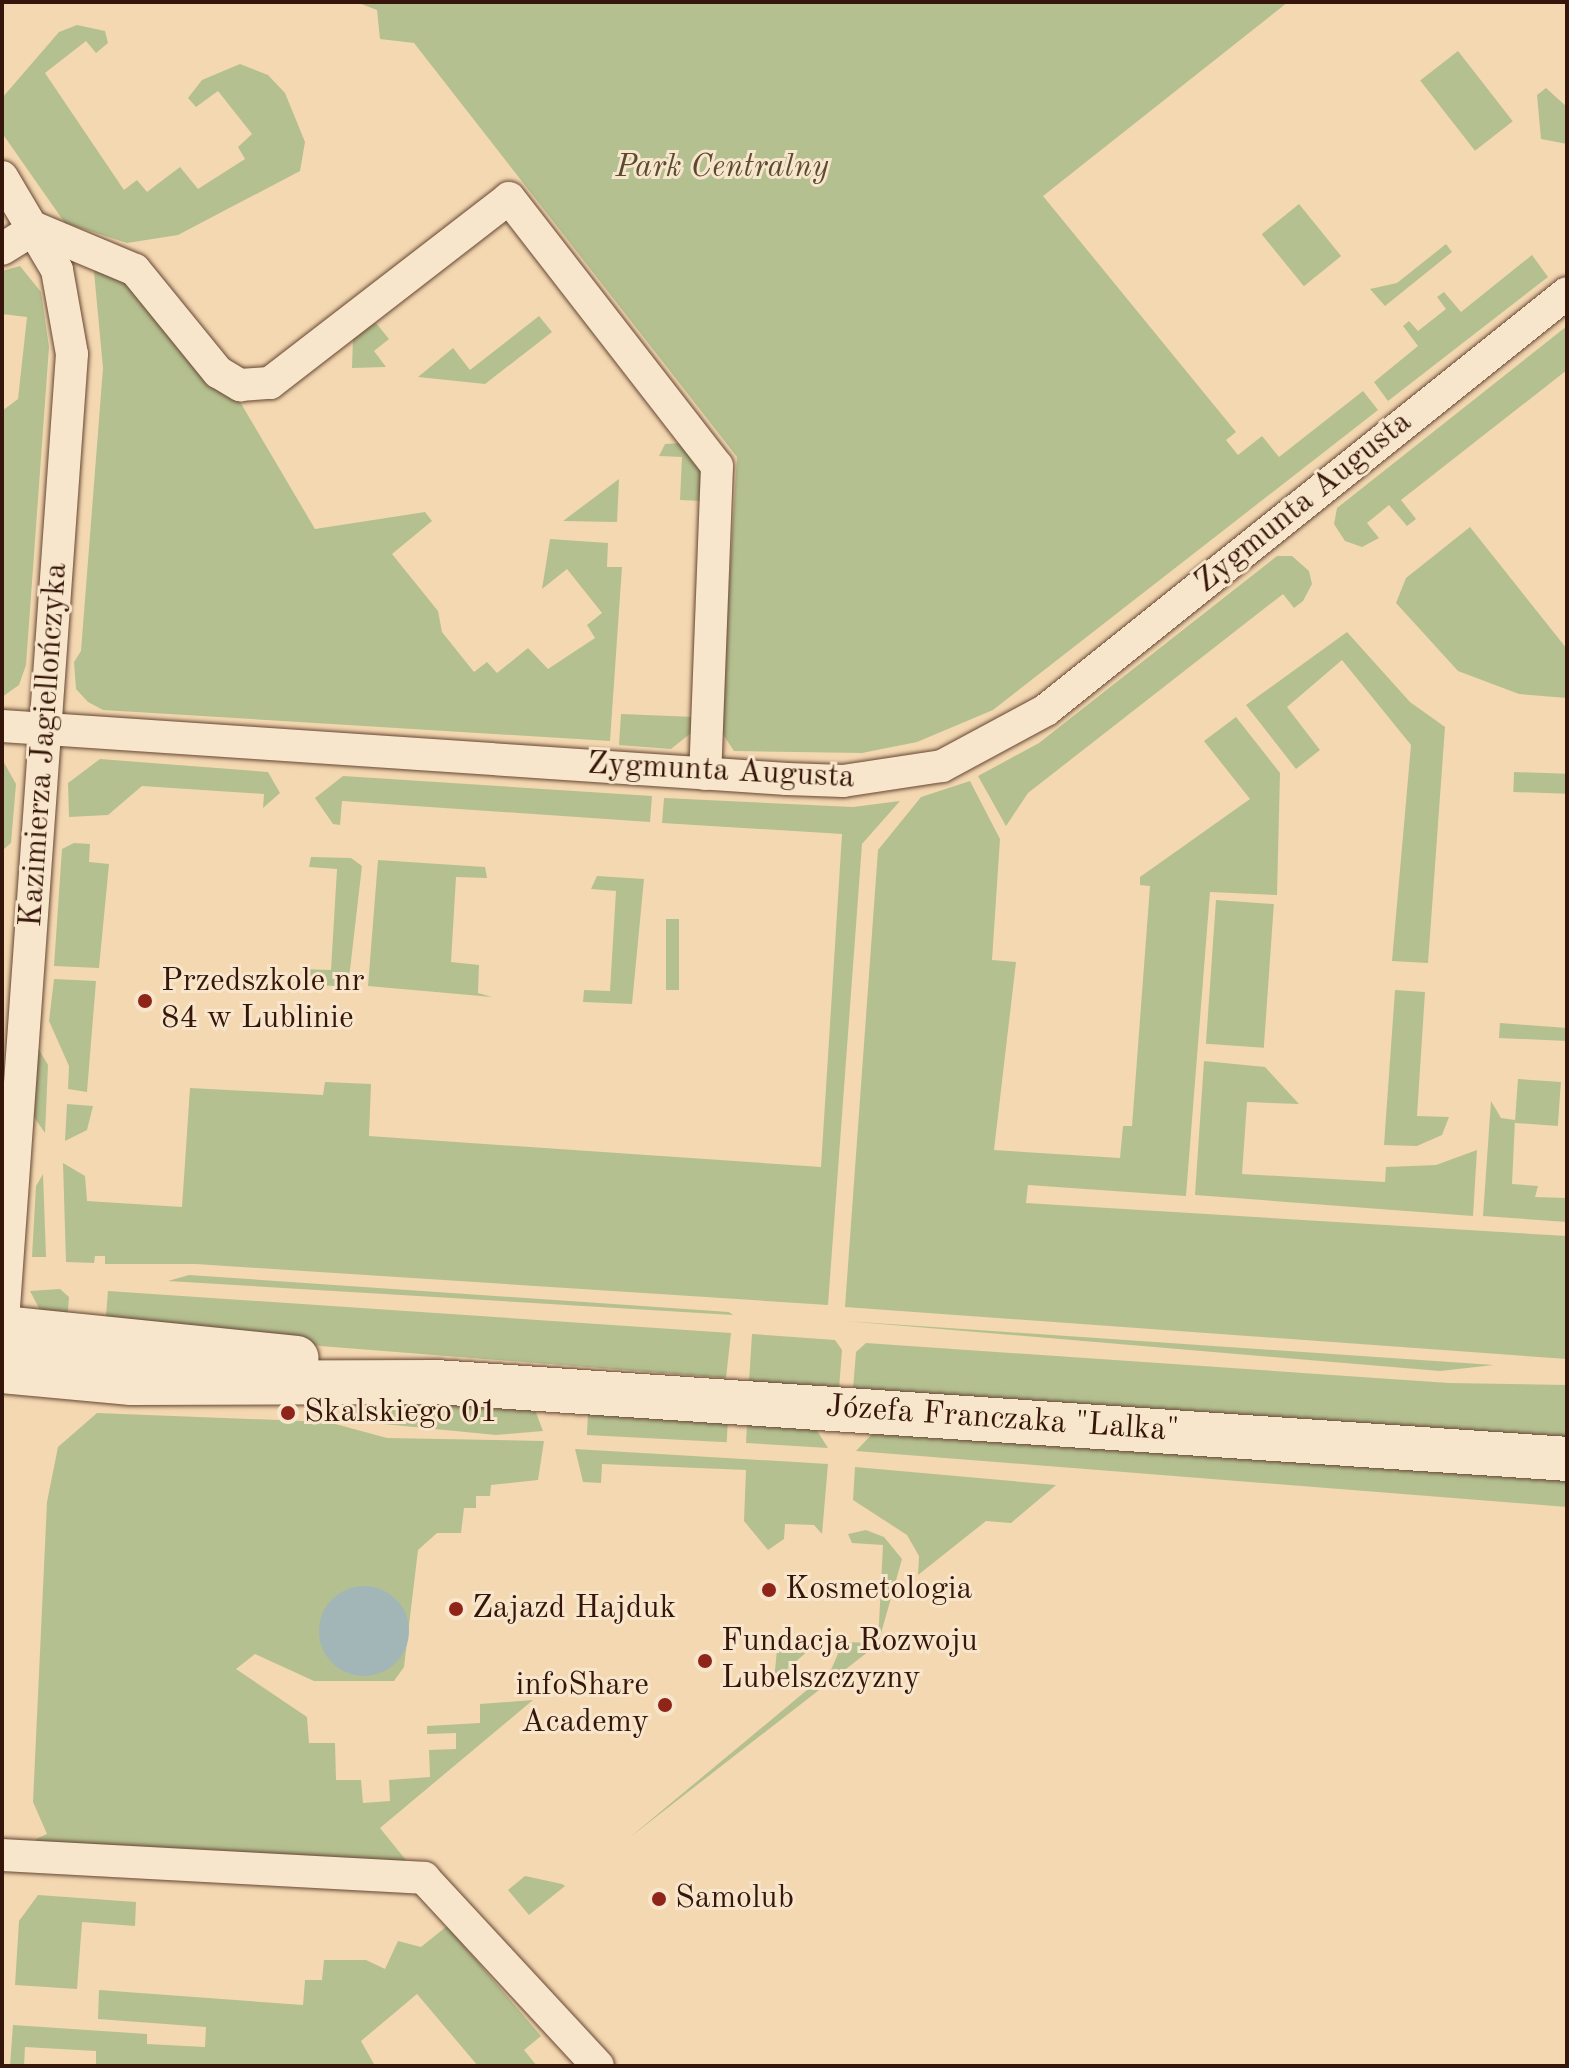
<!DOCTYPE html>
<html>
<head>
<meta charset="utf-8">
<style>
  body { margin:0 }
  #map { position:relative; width:1569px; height:2068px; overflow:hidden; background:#f4d8b1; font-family:"Old Standard TT",serif }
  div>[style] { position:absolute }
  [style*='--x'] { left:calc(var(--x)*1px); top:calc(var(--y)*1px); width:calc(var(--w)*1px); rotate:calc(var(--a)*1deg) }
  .green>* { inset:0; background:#b5c090; transform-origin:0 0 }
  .water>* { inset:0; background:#a2b6b8 }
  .round { border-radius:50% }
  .roads { filter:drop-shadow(0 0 2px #664634) drop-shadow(0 0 2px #664634) }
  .street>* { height:32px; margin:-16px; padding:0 16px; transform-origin:16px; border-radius:16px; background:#f8e6cc }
  .secondary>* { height:44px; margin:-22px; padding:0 22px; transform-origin:22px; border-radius:22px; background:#f8e6cc }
  .dots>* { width:22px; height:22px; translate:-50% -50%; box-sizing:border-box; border:4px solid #f8e6cc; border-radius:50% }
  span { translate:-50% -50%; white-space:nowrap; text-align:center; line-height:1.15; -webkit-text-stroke:6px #f8e6cc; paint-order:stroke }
  .park-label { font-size:32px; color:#5c4932; font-style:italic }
  .street-label { font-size:32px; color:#36160a }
  .poi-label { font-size:32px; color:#36160a }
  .left { translate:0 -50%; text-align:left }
  .right { translate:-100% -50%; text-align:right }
  .frame { position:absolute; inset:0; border:4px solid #36160a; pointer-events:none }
</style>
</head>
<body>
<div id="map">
  <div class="green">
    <div style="clip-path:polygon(356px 2px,1288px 2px,1043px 196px,1236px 432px,1226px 440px,1238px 455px,1262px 436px,1279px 457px,1363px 391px,1378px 410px,993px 710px,917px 742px,862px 753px,734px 751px,720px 730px,737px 457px,414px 43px,380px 39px,377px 10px)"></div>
    <div style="clip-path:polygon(77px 25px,105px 31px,108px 43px,96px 53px,86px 41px,45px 73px,124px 190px,137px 180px,147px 192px,180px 167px,198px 189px,245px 159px,238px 147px,252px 134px,218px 91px,196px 107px,188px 98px,202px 80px,240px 64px,268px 75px,285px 93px,305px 142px,300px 171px,178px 235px,127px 243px,65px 223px,2px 133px,2px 98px,59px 32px)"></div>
    <div style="left:1458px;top:51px;width:89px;height:48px;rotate:52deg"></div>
    <div style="clip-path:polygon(1546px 88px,1567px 107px,1567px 144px,1541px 139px,1537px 95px)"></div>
    <div style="left:1299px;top:204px;width:67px;height:48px;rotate:51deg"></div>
    <div style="clip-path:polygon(1446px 244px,1452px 252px,1385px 306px,1370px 289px,1397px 283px)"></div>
    <div style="clip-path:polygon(1532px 255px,1548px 277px,1388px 401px,1374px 382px,1418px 346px,1403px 326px,1409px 321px,1418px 331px,1446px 309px,1437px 297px,1444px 292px,1461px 312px)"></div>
    <div style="clip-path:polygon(93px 261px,131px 278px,236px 395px,315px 529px,425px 512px,432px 521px,392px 554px,438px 611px,442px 632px,474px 672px,487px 662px,497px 673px,528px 648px,548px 669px,595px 638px,587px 625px,602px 613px,567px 569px,542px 589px,550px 539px,608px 543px,607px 567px,622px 567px,610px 741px,103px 710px,88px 702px,76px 689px,74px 662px,81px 651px,103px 368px)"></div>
    <div style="clip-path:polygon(20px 266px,41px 292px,49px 347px,26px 665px,19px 685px,2px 697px,2px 411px,18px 399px,27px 317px,2px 314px,2px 271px)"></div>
    <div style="clip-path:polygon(539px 316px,552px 332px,485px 384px,418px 377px,453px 348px,470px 370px)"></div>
    <div style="clip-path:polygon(376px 323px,389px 339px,374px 351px,386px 367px,352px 368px,353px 336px)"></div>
    <div style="clip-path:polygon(1567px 326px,1567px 370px,1401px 500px,1416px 519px,1407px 526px,1389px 505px,1367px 523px,1379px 538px,1362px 547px,1345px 541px,1334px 524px,1337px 508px)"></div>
    <div style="clip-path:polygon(681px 443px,701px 470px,703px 501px,680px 500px,682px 457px,659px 456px,665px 444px)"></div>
    <div style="clip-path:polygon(619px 479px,617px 522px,563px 521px)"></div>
    <div style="clip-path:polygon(1470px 527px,1567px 649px,1567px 698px,1519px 694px,1458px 671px,1396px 603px,1406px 578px)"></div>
    <div style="clip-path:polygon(1277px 556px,1292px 556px,1309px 571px,1312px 584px,1303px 601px,1294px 608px,1283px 594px,1028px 793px,1006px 826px,978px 776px,1039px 743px)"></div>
    <div style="clip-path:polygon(1347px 632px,1410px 702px,1445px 727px,1428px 963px,1392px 961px,1411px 745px,1342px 660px,1287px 707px,1320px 750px,1296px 769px,1246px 705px)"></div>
    <div style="clip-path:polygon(621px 714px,695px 717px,691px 733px,671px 749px,619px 745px)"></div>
    <div style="clip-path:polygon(1236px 717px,1280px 773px,1277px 895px,1210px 892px,1186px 1196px,1028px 1185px,1026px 1203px,1567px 1236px,1567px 1359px,845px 1307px,878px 850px,921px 797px,970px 781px,1000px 839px,992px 960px,1016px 962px,994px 1150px,1120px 1158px,1123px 1126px,1132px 1126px,1150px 886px,1140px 885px,1140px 877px,1250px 799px,1204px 741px)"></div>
    <div style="clip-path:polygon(2px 759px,16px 784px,11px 843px,4px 849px)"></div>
    <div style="clip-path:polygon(100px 759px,268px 772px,280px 793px,263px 808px,264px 794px,142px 786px,108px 815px,69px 817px,68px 783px)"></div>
    <div style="left:1514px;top:772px;width:53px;height:20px;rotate:2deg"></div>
    <div style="clip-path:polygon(343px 776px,652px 796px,650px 822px,342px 801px,340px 825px,333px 824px,315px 798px)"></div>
    <div style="clip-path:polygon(664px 798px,853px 807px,900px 801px,862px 844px,828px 1305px,196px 1264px,105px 1264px,105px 1256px,95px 1256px,94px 1263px,66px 1262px,63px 1163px,85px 1176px,87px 1201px,182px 1207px,190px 1088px,323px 1095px,325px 1082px,371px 1084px,369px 1136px,821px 1167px,842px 834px,662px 823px)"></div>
    <div style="clip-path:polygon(74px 843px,90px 844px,89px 862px,109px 864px,99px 968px,54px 966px,62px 849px)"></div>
    <div style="clip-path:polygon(311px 857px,351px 858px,362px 866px,348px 987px,292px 983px,303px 980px,303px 969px,331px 970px,337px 869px,309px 867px)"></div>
    <div style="clip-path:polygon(378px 860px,485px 867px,487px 878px,456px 877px,451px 962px,479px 965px,478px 993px,492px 997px,368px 986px)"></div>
    <div style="clip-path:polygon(597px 876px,644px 879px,632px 1004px,583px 1002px,584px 990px,610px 991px,616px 891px,591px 889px)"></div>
    <div style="left:1216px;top:900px;width:58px;height:144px;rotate:4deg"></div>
    <div style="left:666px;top:919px;width:13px;height:71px"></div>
    <div style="clip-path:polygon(54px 979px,96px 981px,87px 1092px,68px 1089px,69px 1066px,49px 1021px)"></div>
    <div style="clip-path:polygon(1395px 990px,1425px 992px,1417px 1116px,1449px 1117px,1442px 1135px,1417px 1146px,1384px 1145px)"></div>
    <div style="clip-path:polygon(1500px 1023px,1567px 1028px,1567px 1041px,1499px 1038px)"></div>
    <div style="clip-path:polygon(38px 1048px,48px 1065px,45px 1133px,34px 1117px)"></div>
    <div style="clip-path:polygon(1204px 1061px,1265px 1067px,1299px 1104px,1247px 1102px,1242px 1174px,1385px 1182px,1386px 1167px,1436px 1165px,1477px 1150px,1473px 1216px,1195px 1195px)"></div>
    <div style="left:1518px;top:1079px;width:43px;height:44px;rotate:4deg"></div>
    <div style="clip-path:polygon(1491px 1101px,1501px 1118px,1515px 1120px,1512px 1184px,1538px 1186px,1535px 1197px,1567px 1198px,1567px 1222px,1483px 1216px)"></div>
    <div style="clip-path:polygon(67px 1104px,93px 1106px,87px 1130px,65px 1141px)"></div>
    <div style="clip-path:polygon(43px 1174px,46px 1257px,32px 1257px,36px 1186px)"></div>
    <div style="clip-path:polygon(189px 1275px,729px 1312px,733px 1315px,168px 1281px)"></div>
    <div style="clip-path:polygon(60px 1289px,69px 1297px,67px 1324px,41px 1312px,30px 1291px)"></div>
    <div style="clip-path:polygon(108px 1291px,731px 1333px,726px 1378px,105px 1329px)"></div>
    <div style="clip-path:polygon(845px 1321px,1494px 1365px,1440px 1371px)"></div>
    <div style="clip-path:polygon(752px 1334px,835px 1340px,842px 1350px,839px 1389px,749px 1382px)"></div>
    <div style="clip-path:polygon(866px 1343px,1449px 1383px,1567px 1385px,1567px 1440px,853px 1389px,856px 1352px)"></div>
    <div style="clip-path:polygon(416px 1401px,535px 1410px,543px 1431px,496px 1435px,363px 1422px,340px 1411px)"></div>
    <div style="clip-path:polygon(97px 1413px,328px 1422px,387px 1438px,544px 1441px,538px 1480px,491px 1485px,490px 1496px,476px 1496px,476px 1508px,464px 1508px,461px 1533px,437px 1533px,418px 1550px,404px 1667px,394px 1681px,314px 1681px,255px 1654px,236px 1669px,307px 1717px,309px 1743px,335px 1743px,336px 1780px,361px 1780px,363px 1803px,390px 1801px,389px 1780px,430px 1777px,429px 1750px,456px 1749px,456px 1733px,427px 1734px,427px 1726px,480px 1723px,480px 1704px,533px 1700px,380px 1828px,414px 1870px,37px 1851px,36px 1839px,47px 1834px,33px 1802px,47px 1502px,58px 1447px)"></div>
    <div style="left:588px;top:1414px;width:140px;height:21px;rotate:3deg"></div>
    <div style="clip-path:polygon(747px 1424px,816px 1429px,828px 1448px,746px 1443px)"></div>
    <div style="clip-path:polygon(873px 1433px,1567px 1479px,1567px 1507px,856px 1451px)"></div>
    <div style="clip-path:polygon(575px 1449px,828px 1464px,822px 1534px,814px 1525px,785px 1524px,784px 1539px,768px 1550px,744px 1521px,746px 1470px,602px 1464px,601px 1483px,583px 1482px)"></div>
    <div style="clip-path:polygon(855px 1467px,1056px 1485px,1011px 1523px,986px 1521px,918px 1575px,919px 1556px,907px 1535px,853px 1500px)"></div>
    <div style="clip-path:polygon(866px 1530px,884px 1537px,902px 1559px,878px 1644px,629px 1838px,831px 1670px,843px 1642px,878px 1643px,883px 1545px,852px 1543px,848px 1534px)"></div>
    <div style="clip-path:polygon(778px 1639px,819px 1641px,774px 1681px)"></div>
    <div style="clip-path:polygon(525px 1876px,562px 1884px,565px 1886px,529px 1915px,508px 1890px)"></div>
    <div style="clip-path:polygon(38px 1895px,136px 1902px,135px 1926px,82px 1922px,77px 1989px,15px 1985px,19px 1921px)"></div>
    <div style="clip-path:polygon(447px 1926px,541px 2036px,524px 2050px,537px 2066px,478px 2066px,417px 1994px,361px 2041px,375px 2066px,96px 2066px,96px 2051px,25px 2047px,24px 2066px,10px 2066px,13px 2025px,147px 2034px,147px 2044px,205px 2047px,206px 2027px,98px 2019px,99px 1990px,303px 2005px,305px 1980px,322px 1980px,324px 1960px,366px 1960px,385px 1969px,398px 1941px,421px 1947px)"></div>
  </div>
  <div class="water">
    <div class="round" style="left:319px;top:1586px;width:90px;height:90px"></div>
  </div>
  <div class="roads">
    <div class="street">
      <div style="--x:2;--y:177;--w:108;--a:59.4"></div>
      <div style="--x:57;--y:270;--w:85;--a:79.9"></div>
      <div style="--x:72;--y:354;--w:983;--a:94.08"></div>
      <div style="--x:35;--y:228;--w:108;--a:22.8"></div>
      <div style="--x:135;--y:270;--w:132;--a:50.9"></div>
      <div style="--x:218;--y:372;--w:26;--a:31"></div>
      <div style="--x:240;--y:385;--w:30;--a:-4"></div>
      <div style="--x:270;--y:383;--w:302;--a:-37.7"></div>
      <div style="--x:509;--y:198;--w:339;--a:52.2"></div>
      <div style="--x:717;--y:466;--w:308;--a:92.2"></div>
      <div style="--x:2;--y:249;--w:39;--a:-32"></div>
      <div style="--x:2;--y:726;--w:787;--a:3.86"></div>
      <div style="--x:787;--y:779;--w:56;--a:2"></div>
      <div style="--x:843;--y:781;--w:100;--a:-8.6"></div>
      <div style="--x:942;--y:766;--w:118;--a:-28.3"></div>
      <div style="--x:1046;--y:710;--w:667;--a:-38.67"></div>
      <div style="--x:2;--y:1855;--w:423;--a:3.1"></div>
      <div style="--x:424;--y:1878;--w:256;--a:47.2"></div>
    </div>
    <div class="secondary">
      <div style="--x:2;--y:1328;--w:296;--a:5.8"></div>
      <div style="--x:2;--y:1371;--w:130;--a:5.3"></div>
      <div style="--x:131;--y:1383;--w:305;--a:-0.2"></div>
      <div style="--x:436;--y:1382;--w:1134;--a:3.89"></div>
    </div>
  </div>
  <div class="dots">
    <div style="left:145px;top:1001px;background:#8f2418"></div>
    <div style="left:288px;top:1413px;background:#8f2418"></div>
    <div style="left:769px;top:1590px;background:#8f2418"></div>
    <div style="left:456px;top:1609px;background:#8f2418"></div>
    <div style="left:705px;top:1661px;background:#8f2418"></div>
    <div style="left:665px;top:1705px;background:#8f2418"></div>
    <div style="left:659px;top:1899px;background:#8f2418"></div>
  </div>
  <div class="park-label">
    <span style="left:722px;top:168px">Park Centralny</span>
  </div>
  <div class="street-label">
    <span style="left:1304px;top:503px;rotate:-39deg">Zygmunta Augusta</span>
    <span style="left:45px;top:745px;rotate:-86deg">Kazimierza Jagiellończyka</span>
    <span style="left:721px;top:772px;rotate:3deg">Zygmunta Augusta</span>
    <span style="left:1002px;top:1420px;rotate:4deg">Józefa Franczaka "Lalka"</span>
  </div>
  <div class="poi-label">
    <span class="left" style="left:161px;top:1001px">Przedszkole nr<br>84 w Lublinie</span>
    <span class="left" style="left:304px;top:1413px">Skalskiego 01</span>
    <span class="left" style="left:785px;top:1590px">Kosmetologia</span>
    <span class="left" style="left:472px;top:1609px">Zajazd Hajduk</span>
    <span class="left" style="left:721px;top:1661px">Fundacja Rozwoju<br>Lubelszczyzny</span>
    <span class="right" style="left:649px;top:1705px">infoShare<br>Academy</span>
    <span class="left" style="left:675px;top:1899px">Samolub</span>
  </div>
  <div class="frame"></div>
</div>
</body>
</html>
